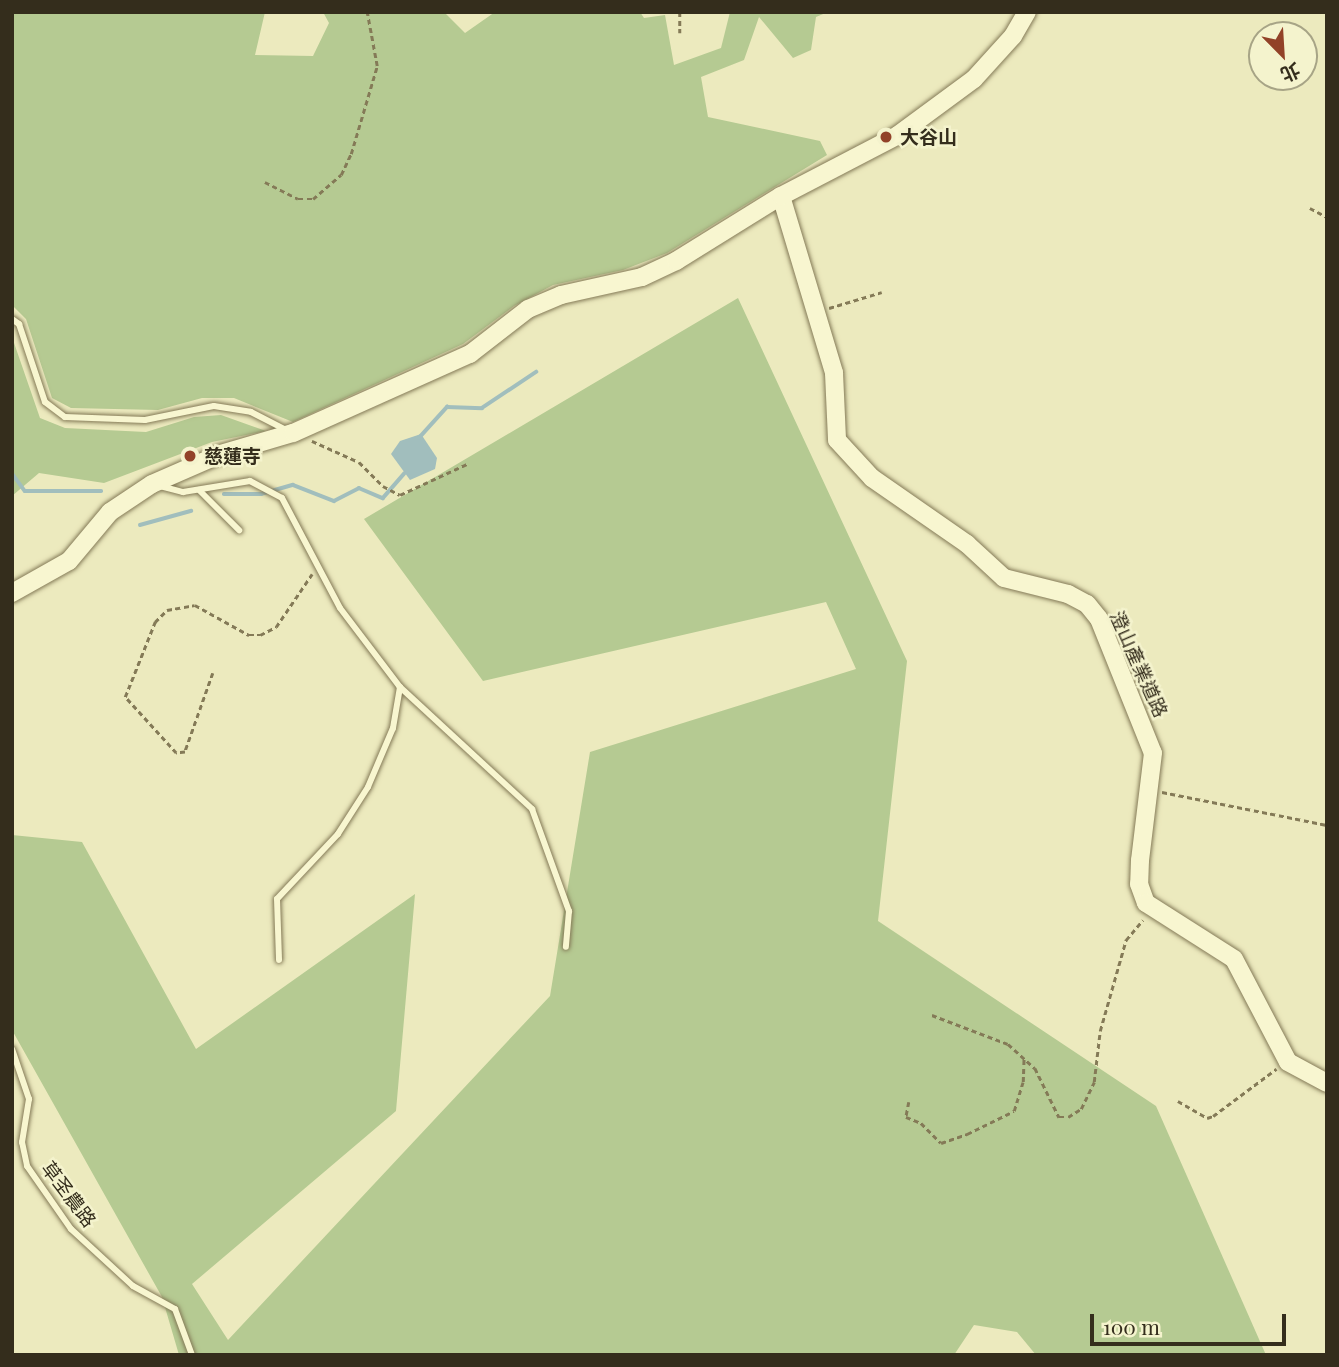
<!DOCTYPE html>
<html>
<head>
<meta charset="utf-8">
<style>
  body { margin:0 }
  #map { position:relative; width:1339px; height:1367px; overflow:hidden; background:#eceabe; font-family:"Playfair Display","Noto Sans TC",serif }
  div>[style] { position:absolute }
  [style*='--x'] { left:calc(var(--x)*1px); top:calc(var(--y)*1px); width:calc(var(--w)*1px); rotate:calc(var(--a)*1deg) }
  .green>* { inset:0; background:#b5ca92 }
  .water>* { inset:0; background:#a1bebd }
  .stream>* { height:3.5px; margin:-1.75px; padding:0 1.75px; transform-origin:1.75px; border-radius:1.75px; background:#a1bebd }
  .path>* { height:2.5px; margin-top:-1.25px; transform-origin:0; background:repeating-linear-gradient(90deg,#847a57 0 5px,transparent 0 8.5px) }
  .roads { filter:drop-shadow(0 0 2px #847a57) drop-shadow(0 0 2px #847a57) }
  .lane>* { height:6px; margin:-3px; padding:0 3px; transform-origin:3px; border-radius:3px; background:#f8f6d0 }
  .secondary>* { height:18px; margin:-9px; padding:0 9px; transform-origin:9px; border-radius:9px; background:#f8f6d0 }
  .dots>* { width:19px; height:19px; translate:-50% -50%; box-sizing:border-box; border:4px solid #f4f3cd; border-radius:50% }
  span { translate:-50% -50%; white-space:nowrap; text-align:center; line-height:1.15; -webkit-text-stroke:5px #f4f3cd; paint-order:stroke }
  .poi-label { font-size:19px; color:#342d1c; font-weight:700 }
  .left { translate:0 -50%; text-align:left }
  .street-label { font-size:19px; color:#342d1c }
  .frame { position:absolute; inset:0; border:14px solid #342d1c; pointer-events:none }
  .north { position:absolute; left:1248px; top:21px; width:70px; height:70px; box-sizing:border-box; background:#f4f3cd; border:2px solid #a7a486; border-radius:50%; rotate:156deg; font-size:19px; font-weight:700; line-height:28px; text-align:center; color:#342d1c }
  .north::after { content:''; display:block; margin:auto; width:24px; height:32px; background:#924228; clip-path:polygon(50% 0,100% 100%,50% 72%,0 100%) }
  .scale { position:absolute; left:1090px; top:1314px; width:196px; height:32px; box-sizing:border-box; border:4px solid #342d1c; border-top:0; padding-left:9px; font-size:21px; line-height:24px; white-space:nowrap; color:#342d1c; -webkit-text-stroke:5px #f4f3cd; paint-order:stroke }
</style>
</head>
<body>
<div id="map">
  <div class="green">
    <div style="clip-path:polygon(12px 12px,265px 12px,255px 55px,313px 56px,329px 23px,323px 12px,444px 12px,465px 33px,495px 12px,640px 12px,644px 18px,665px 15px,674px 65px,721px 48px,730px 12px,828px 12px,816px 17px,811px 50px,793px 58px,759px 17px,744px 60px,701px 77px,708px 117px,820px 141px,827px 155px,667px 253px,623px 270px,553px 285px,514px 306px,463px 344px,293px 422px,234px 398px,202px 398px,158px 410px,71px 408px,52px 398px,26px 319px,12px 305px)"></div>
    <div style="clip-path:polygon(738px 298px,907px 661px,878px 921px,1156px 1106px,1266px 1355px,1036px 1355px,1017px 1332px,974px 1325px,954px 1355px,179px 1355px,162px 1297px,12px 1030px,12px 835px,82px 842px,196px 1049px,415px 894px,396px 1111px,192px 1284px,228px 1340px,550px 996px,590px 752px,856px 669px,826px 602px,483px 681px,364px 519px)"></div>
    <div style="clip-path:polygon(12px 337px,40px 418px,65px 428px,146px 432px,194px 417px,221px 415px,266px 431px,212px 442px,104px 483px,39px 473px,12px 496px)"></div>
  </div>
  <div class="water">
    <div style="clip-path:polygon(421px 434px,437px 458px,435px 469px,410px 480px,391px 454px,400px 441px)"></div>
  </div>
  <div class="stream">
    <div style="--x:18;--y:12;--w:3;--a:0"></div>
    <div style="--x:419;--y:438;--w:42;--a:-47.9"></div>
    <div style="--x:447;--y:407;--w:35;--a:2"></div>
    <div style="--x:482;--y:408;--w:65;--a:-33.7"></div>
    <div style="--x:12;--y:473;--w:22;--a:54"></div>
    <div style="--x:25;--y:491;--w:76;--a:0"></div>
    <div style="--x:224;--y:494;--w:37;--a:0"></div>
    <div style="--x:261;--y:494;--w:33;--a:-16"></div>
    <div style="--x:293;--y:485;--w:44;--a:21.3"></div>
    <div style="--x:334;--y:501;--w:28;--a:-27"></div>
    <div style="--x:359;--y:488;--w:26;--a:23"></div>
    <div style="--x:383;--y:498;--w:32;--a:-49"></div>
    <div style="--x:140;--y:525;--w:53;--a:-15.4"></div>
  </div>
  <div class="path">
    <div style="--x:680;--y:12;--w:21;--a:90"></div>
    <div style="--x:265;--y:182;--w:37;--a:27"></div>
    <div style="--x:298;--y:199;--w:15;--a:0"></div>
    <div style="--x:313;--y:199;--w:37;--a:-41"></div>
    <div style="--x:341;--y:175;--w:23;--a:-65"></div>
    <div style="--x:351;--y:154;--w:92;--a:-73.5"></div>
    <div style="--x:377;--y:66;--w:55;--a:-100.5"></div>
    <div style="--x:1310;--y:208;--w:19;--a:28"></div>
    <div style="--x:829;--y:308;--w:55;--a:-16.8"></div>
    <div style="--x:312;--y:441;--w:51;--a:24.1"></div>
    <div style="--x:359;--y:462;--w:34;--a:45"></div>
    <div style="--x:383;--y:486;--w:19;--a:28"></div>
    <div style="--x:400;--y:495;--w:74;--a:-24.8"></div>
    <div style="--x:213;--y:673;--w:84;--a:109.5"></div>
    <div style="--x:185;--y:752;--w:9;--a:174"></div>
    <div style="--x:176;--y:753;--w:76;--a:-132.3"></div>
    <div style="--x:125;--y:697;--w:81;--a:-68.2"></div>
    <div style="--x:155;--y:622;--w:17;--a:-45"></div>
    <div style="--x:167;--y:610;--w:28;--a:-10"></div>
    <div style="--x:195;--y:605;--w:62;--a:29.1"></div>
    <div style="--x:249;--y:635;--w:11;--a:0"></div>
    <div style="--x:260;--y:635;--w:18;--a:-27"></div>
    <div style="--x:276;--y:627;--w:64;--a:-55.8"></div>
    <div style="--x:1162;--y:792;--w:168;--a:11.3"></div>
    <div style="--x:932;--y:1015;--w:81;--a:20.9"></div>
    <div style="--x:1008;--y:1044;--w:36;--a:42"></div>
    <div style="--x:1035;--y:1068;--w:55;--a:63.9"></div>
    <div style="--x:1059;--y:1117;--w:9;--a:0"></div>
    <div style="--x:1068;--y:1117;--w:15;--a:-32"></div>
    <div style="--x:1081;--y:1109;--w:30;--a:-64"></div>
    <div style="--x:1094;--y:1082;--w:51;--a:-83.3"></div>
    <div style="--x:1100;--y:1031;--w:95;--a:-74.1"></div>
    <div style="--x:1126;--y:940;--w:26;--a:-50"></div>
    <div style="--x:1178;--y:1101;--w:34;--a:30"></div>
    <div style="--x:1207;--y:1118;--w:6;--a:-18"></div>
    <div style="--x:1213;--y:1116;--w:79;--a:-36.7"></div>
    <div style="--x:909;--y:1102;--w:15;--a:101"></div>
    <div style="--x:906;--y:1117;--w:16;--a:22"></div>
    <div style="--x:921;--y:1123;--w:28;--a:45"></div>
    <div style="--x:941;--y:1143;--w:28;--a:-19"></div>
    <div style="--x:967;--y:1134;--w:52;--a:-26.1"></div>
    <div style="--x:1014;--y:1111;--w:30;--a:-73"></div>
    <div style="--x:1023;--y:1082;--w:25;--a:-88"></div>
  </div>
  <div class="roads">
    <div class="lane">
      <div style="--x:12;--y:319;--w:9;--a:36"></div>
      <div style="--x:19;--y:324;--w:82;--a:71.6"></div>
      <div style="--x:45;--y:402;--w:25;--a:37"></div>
      <div style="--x:65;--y:417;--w:80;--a:2.1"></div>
      <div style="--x:145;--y:420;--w:70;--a:-11.5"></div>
      <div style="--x:214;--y:406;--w:37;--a:9"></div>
      <div style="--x:251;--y:412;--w:42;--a:27.2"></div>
      <div style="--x:160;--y:486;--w:24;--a:15"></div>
      <div style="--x:183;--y:492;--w:68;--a:-9.3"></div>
      <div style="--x:250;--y:481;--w:36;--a:28"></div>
      <div style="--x:282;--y:498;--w:124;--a:62.2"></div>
      <div style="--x:340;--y:608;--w:99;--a:52.8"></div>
      <div style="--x:400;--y:687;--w:42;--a:99.7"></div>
      <div style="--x:393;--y:728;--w:64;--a:113"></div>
      <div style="--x:368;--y:787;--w:56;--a:122.6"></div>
      <div style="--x:338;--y:834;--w:89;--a:133.2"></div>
      <div style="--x:277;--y:899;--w:61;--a:88.1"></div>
      <div style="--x:199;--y:490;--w:57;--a:45"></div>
      <div style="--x:400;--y:687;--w:180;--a:42.7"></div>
      <div style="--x:532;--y:809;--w:109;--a:70.1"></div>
      <div style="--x:569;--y:911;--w:36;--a:95"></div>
      <div style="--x:12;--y:1049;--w:53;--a:71.2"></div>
      <div style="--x:29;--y:1099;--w:44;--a:99.2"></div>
      <div style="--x:22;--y:1142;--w:25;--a:78"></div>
      <div style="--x:27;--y:1166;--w:77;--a:55.1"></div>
      <div style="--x:71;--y:1229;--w:84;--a:42.6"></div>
      <div style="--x:133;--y:1286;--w:48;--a:28.7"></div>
      <div style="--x:175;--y:1309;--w:49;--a:69.7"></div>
    </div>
    <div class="secondary">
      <div style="--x:781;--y:196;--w:185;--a:73.3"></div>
      <div style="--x:834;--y:373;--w:67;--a:87.4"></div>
      <div style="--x:837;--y:440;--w:52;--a:47.4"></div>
      <div style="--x:872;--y:478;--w:116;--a:34.8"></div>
      <div style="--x:967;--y:544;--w:50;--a:42.6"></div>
      <div style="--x:1004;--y:578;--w:66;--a:14"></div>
      <div style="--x:1068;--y:594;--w:21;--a:28"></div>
      <div style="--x:1087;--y:604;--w:19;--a:51"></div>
      <div style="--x:1099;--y:619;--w:144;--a:68.1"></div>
      <div style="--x:1153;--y:753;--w:108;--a:96.9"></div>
      <div style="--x:1140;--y:860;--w:24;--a:92"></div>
      <div style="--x:1139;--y:884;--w:20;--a:70"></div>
      <div style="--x:1146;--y:903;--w:104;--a:32.5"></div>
      <div style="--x:1234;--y:959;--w:116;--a:62.3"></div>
      <div style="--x:1288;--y:1062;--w:44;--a:28.3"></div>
      <div style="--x:12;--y:593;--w:65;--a:-29.3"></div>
      <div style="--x:69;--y:561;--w:64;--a:-50.1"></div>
      <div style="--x:110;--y:512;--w:50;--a:-33.7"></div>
      <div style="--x:152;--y:484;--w:75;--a:-23.5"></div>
      <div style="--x:221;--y:454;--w:75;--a:-16.3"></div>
      <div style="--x:293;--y:433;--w:194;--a:-24.1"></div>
      <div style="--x:470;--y:354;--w:73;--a:-37.8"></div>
      <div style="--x:528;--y:309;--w:36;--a:-23"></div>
      <div style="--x:561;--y:295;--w:83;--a:-12.5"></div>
      <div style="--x:642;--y:277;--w:38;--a:-25"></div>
      <div style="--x:676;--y:261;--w:123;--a:-31.8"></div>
      <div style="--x:781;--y:196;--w:132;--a:-27.5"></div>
      <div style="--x:898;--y:135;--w:94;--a:-36.4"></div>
      <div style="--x:974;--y:79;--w:58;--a:-47.8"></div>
      <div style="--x:1013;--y:36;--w:28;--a:-60"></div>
    </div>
  </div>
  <div class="dots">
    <div style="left:886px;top:137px;background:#924228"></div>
    <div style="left:190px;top:456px;background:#924228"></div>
  </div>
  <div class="poi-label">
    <span class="left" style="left:900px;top:137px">大谷山</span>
    <span class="left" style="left:204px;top:456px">慈蓮寺</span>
  </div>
  <div class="street-label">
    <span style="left:1139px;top:664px;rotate:66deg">澄山產業道路</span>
    <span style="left:69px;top:1194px;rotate:53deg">草圣農路</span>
  </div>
  <div class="frame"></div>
  <div class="north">北</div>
  <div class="scale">100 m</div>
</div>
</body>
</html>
